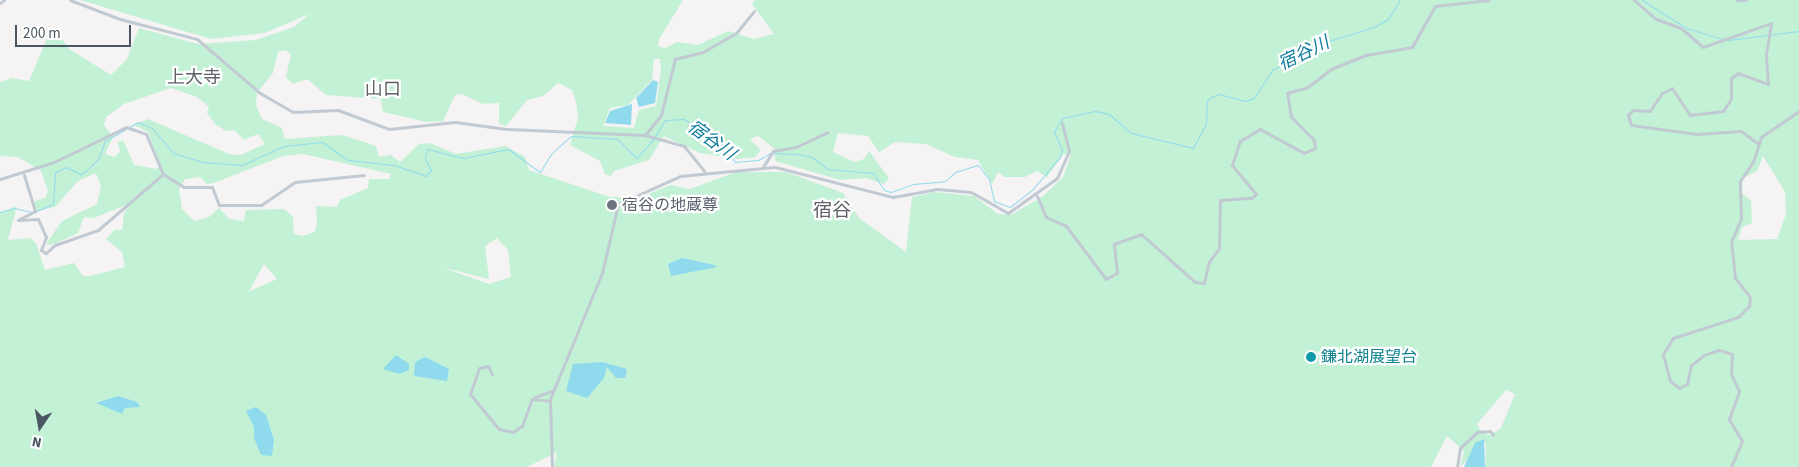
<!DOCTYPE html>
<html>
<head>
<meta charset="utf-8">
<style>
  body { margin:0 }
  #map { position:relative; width:1799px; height:467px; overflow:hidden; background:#f5f3f3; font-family:"Source Sans 3","Noto Sans JP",sans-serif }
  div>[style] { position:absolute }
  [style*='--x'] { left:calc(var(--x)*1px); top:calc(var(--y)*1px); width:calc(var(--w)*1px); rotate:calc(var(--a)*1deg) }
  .green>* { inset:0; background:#c3f1d5 }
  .water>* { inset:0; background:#90daee }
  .stream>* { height:1px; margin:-0.5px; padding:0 0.5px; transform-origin:0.5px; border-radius:0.5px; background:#90daee }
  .minor>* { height:3px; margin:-1.5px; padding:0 1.5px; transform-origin:1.5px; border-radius:1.5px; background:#c1cad2 }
  .dots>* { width:14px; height:14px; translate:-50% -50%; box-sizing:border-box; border:2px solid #fff; border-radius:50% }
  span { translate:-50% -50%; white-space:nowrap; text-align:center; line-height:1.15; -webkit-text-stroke:4.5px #fff; paint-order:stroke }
  .worship-label { font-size:16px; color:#5b616d }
  .left { translate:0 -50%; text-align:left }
  .culture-label { font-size:16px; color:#0d838f }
  .water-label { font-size:18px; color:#0c7c9b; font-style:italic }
  .neighbourhood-label { font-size:18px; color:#5f6368 }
  .quarter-label { font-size:19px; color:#5f6368 }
  .north { position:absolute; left:15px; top:402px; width:50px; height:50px; -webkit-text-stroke:4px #fff; paint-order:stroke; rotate:192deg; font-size:14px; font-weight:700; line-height:20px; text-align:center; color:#4a5661 }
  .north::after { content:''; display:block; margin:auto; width:18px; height:22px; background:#4a5661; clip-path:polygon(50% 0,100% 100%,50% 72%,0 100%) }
  .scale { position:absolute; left:15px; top:25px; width:116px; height:22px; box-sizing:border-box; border:2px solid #4a5661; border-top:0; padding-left:6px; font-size:15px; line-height:18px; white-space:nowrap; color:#4a5661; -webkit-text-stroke:4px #fff; paint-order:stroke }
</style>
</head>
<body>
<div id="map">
  <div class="green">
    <div style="clip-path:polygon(evenodd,80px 0,683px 0,659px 39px,658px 46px,665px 48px,677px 42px,698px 45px,728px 31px,754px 39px,774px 34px,752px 4px,755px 0,1799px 0,1799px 467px,1485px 467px,1486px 442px,1460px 467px,1464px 451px,1447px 436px,1431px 467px,554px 467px,557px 452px,527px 467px,0 467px,0 213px,17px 206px,8px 240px,30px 238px,36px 243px,45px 270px,74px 263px,83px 276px,90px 276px,125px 267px,122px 252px,106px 239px,114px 230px,122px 230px,124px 213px,131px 203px,94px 218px,84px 217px,78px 233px,52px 245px,46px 244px,62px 221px,97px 204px,101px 186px,96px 173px,78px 181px,55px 207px,38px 211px,32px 202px,45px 198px,48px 191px,41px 171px,18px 157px,0 156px,0 82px,12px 78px,29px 81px,49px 34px,56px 31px,69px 49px,111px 75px,127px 59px,139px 28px,198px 44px,256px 40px,294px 27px,309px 14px,265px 33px,211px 39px,80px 0,285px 50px,291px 54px,286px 77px,293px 84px,307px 79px,326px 95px,381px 99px,383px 112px,427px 122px,443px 121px,455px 95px,462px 94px,483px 104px,499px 103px,499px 124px,506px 126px,527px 100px,543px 96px,558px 83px,572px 90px,576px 102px,578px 118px,570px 145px,600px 161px,605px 174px,611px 176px,614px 171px,649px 160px,664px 136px,700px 153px,737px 159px,755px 157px,761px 150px,750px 139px,758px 136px,775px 149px,775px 161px,840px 180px,866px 178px,884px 184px,889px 178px,869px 151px,864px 159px,854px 162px,833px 152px,838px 133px,868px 136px,879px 152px,895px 142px,926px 144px,955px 157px,978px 160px,992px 184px,998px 172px,1005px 177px,1025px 177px,1037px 171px,1047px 177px,1063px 154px,1071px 155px,1063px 177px,1043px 196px,1011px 215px,998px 214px,974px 196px,935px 192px,912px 197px,906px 252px,859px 218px,843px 193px,786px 172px,736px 172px,690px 189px,670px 185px,642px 197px,610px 197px,529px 170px,525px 157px,506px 146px,456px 154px,430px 143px,419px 144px,400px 162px,391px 155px,379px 157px,376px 146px,342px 135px,285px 139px,282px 128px,262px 119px,256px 105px,257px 93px,273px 73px,278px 52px,285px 50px,80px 0,654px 59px,660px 59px,661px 70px,656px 106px,639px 110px,634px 128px,603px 126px,610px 108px,628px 105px,652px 80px,654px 59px,80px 0,171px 88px,197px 97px,209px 107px,207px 113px,215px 124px,226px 131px,234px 130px,244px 140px,258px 134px,265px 144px,241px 155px,229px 154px,148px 119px,134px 125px,148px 132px,160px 165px,157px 169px,134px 165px,123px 140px,118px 142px,120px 152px,114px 157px,105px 154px,113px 137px,104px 125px,106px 117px,124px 104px,171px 88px,80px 0,303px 154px,391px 174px,389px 179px,369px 179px,368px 188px,340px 200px,337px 207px,316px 206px,317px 225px,314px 232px,303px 236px,294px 234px,293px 217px,284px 209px,246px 210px,244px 221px,229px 219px,219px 208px,209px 217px,194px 221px,182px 209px,179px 189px,185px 179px,200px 177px,207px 184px,214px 183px,283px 156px,303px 154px,80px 0,1763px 156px,1785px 192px,1786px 214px,1777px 239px,1738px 240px,1742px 227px,1752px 223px,1751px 201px,1742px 193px,1743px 178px,1757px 171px,1763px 156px,80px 0,497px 238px,508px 250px,511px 277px,489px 284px,441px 267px,489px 279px,485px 246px,497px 238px,80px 0,264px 264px,277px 279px,250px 291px,249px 291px,264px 264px,80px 0,1506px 390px,1515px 394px,1501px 428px,1491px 435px,1482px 433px,1477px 424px,1506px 390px)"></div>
  </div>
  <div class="water">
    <div style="clip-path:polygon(653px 80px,658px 82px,655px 103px,639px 107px,636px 98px)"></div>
    <div style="clip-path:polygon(632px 104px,631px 125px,605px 123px,610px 111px)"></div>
    <div style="clip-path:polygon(682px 258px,714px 265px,717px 267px,671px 276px,668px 264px)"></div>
    <div style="clip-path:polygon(396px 355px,409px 364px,409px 370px,400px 374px,383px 369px)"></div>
    <div style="clip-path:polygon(425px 357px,449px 369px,447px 381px,414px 376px,415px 362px)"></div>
    <div style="clip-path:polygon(602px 362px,627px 369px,625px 378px,616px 378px,607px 367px,604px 378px,587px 398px,566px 391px,573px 364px)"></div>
    <div style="clip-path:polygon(118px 396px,137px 402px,140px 407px,125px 408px,122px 414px,96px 403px)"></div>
    <div style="clip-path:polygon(256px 407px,266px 415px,274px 440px,272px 456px,261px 455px,254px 438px,254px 427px,246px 411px)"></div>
    <div style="clip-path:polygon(1484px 439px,1485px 467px,1464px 467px,1475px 443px)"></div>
  </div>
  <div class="stream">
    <div style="--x:1642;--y:0;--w:52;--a:32.5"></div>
    <div style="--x:1686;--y:28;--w:38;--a:17"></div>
    <div style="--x:1728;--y:40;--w:72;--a:-7.2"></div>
    <div style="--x:655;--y:136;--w:19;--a:-58"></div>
    <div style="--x:665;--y:120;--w:19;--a:-3"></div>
    <div style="--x:684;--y:119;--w:47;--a:33.7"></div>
    <div style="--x:723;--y:145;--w:21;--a:55"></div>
    <div style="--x:735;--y:162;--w:23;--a:-5"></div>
    <div style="--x:758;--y:160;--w:14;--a:-30"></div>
    <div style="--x:770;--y:153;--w:28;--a:2"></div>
    <div style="--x:798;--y:154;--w:14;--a:12"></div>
    <div style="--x:812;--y:157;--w:20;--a:37"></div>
    <div style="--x:828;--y:169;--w:45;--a:5.1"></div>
    <div style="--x:873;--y:173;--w:20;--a:57"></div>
    <div style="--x:884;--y:190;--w:7;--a:16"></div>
    <div style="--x:891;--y:192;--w:23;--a:-20"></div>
    <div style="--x:913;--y:184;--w:32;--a:-5"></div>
    <div style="--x:945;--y:181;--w:13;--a:-42"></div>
    <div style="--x:955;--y:172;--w:24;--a:-17"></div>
    <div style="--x:978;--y:165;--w:18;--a:52"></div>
    <div style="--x:989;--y:179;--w:23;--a:77"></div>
    <div style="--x:994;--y:201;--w:17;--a:21"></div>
    <div style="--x:1010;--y:207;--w:29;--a:-38"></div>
    <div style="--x:1033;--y:189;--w:42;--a:-49.8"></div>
    <div style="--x:1060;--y:157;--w:7;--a:-74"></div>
    <div style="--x:1062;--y:150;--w:20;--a:-114"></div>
    <div style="--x:1054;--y:132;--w:16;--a:-60"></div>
    <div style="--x:1062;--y:118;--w:34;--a:-12"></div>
    <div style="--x:1095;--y:111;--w:14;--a:12"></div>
    <div style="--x:1109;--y:114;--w:29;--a:41"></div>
    <div style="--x:1131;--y:133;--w:64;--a:13.6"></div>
    <div style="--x:1193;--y:148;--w:27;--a:-62"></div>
    <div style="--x:1206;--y:124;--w:23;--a:-88"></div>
    <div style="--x:1207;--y:101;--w:6;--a:-45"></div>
    <div style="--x:1211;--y:97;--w:9;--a:-21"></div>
    <div style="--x:1219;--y:94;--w:27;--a:15"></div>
    <div style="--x:1245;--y:101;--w:9;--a:-18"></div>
    <div style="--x:1254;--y:98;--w:35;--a:-57"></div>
    <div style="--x:1273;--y:69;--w:36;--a:-21"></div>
    <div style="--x:1307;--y:56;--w:27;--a:-34"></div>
    <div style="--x:1329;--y:41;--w:47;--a:-17.3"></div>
    <div style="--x:1374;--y:27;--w:16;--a:-30"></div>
    <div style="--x:1388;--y:19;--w:22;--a:-58"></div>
    <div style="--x:0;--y:212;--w:15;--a:-16"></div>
    <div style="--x:14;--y:208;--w:17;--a:13"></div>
    <div style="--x:34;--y:212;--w:21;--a:-23"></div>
    <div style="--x:53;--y:204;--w:32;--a:-86"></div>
    <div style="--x:55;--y:172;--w:12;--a:-24"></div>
    <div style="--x:66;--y:167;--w:16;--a:27"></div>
    <div style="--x:80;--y:174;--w:7;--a:-27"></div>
    <div style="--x:86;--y:171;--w:18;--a:-45"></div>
    <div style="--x:99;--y:158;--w:18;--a:-71"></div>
    <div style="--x:105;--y:141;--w:38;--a:-30"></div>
    <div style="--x:138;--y:122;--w:15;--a:23"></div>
    <div style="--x:152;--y:128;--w:33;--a:50"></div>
    <div style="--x:173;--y:153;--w:30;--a:17"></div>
    <div style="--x:202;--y:162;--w:40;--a:4.3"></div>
    <div style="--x:242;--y:165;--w:46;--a:-24.3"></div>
    <div style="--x:284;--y:146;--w:38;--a:-6"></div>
    <div style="--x:322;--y:142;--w:32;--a:35"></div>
    <div style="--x:348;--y:160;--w:46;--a:6.2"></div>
    <div style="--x:394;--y:165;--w:34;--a:19"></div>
    <div style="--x:426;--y:176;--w:8;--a:-50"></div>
    <div style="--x:431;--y:170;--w:13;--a:-117"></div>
    <div style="--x:425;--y:158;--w:9;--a:-77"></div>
    <div style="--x:427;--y:149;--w:38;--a:14"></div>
    <div style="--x:464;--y:158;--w:45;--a:-11.6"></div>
    <div style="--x:508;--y:149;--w:39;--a:36"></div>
    <div style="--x:540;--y:172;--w:22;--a:-58"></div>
    <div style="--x:552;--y:153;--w:25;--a:-42"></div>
    <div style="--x:571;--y:136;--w:46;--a:3.7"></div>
    <div style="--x:617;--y:139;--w:28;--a:44"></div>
    <div style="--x:637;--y:158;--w:25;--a:-50"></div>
  </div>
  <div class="minor">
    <div style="--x:70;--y:0;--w:53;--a:20.8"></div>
    <div style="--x:120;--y:19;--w:80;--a:14.6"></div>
    <div style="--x:197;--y:39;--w:83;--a:40.6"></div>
    <div style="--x:260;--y:93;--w:38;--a:30"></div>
    <div style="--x:293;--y:112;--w:45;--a:-2.5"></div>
    <div style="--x:338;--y:110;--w:54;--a:20.4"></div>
    <div style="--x:389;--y:129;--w:66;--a:-6.1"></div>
    <div style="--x:455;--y:122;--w:52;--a:7.7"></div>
    <div style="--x:507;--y:129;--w:138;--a:2.5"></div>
    <div style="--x:645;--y:135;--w:41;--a:15.8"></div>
    <div style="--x:684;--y:146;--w:32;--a:51"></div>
    <div style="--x:1634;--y:0;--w:29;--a:41"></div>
    <div style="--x:1656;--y:19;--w:27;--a:20"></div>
    <div style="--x:1681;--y:28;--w:29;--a:41"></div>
    <div style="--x:1703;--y:47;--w:72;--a:-19.4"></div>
    <div style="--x:1771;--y:23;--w:33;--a:99"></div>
    <div style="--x:1766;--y:56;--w:28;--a:86"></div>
    <div style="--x:1768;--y:84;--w:32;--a:-160"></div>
    <div style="--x:1738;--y:73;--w:9;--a:144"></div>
    <div style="--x:1731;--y:78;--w:21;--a:90"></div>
    <div style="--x:1731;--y:99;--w:14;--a:124"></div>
    <div style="--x:1723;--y:111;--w:33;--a:173"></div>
    <div style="--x:1690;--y:115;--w:32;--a:-124"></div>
    <div style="--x:1672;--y:88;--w:11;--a:153"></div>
    <div style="--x:1662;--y:93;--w:22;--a:124"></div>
    <div style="--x:1650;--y:111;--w:17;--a:-177"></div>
    <div style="--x:1633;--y:110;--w:7;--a:135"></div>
    <div style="--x:1628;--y:115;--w:10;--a:73"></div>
    <div style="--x:1631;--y:125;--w:67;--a:7.8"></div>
    <div style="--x:1697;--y:134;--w:44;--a:-3.9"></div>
    <div style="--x:1741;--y:131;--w:21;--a:37"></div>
    <div style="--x:1737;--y:0;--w:9;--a:0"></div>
    <div style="--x:0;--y:3;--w:5;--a:-37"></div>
    <div style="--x:645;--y:135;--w:26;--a:-51"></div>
    <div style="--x:661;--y:115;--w:58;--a:-76"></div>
    <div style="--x:675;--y:59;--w:29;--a:-14"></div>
    <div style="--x:703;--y:52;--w:39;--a:-30"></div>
    <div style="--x:737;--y:32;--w:27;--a:-51"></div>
    <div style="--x:763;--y:167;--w:19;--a:-58"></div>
    <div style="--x:773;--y:151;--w:23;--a:-10"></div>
    <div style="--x:796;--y:147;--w:35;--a:-25"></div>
    <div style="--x:24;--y:175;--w:38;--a:73"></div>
    <div style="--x:35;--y:211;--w:19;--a:152"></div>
    <div style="--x:18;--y:220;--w:20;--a:-3"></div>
    <div style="--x:38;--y:219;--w:20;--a:66"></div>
    <div style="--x:46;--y:237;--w:14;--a:111"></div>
    <div style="--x:41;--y:250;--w:6;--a:31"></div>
    <div style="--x:46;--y:253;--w:12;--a:-42"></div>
    <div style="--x:55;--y:245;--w:46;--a:-19.2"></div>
    <div style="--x:98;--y:230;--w:86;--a:-40.7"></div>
    <div style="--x:0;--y:179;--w:57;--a:-17.5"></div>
    <div style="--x:54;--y:162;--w:80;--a:-25.9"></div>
    <div style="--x:126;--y:127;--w:21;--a:19"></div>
    <div style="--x:146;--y:134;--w:43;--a:67"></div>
    <div style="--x:163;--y:174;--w:25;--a:32"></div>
    <div style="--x:184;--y:187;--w:28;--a:0"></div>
    <div style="--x:212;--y:187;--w:19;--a:69"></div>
    <div style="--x:219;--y:205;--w:42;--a:0"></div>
    <div style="--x:261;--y:205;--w:41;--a:-34.1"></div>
    <div style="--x:295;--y:182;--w:69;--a:-5.8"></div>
    <div style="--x:1037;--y:196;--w:23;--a:67"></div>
    <div style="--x:1046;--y:217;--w:22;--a:24"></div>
    <div style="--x:1066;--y:226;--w:66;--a:53"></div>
    <div style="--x:1106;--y:279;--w:13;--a:-29"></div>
    <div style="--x:1117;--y:273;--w:29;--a:-96"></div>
    <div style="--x:1114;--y:244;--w:29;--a:-20"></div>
    <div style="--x:1141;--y:234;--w:72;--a:41.6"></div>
    <div style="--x:1195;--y:282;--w:9;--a:6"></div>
    <div style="--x:1204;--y:283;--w:22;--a:-77"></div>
    <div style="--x:1209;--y:262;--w:17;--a:-54"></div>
    <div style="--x:1219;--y:248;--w:48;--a:-88.8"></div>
    <div style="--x:1220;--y:200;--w:32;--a:-4"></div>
    <div style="--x:1252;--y:198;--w:6;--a:-45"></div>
    <div style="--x:1256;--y:194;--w:38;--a:-130"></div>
    <div style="--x:1232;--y:165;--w:25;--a:-72"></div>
    <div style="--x:1240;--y:141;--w:23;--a:-31"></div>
    <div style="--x:1260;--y:129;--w:50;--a:28.6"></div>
    <div style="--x:1304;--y:153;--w:12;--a:-24"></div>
    <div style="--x:1315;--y:148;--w:8;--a:-97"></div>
    <div style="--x:1314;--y:140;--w:33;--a:-135"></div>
    <div style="--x:1291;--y:117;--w:24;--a:-99"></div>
    <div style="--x:1287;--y:93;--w:22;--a:-16"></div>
    <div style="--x:1308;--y:87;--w:29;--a:-38"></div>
    <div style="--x:1331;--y:69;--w:38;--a:-22"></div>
    <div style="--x:1366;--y:55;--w:47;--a:-9.9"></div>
    <div style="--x:1412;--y:47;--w:47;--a:-60.7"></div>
    <div style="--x:1435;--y:6;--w:54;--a:-6.3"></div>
    <div style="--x:492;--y:374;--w:9;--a:-117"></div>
    <div style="--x:488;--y:366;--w:9;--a:167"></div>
    <div style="--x:479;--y:368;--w:28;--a:109"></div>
    <div style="--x:470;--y:394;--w:45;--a:50.4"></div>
    <div style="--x:499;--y:429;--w:14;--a:12"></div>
    <div style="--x:513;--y:432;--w:11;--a:-34"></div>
    <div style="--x:522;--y:426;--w:29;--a:-70"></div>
    <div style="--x:532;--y:399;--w:18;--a:6"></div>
    <div style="--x:535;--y:397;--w:20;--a:-20"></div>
    <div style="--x:552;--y:467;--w:68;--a:-91.7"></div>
    <div style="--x:550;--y:399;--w:136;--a:-67.6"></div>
    <div style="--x:602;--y:273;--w:71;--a:-76.9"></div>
    <div style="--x:618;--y:204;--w:68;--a:-24.3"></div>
    <div style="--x:680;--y:176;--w:95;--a:-5.4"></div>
    <div style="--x:775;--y:167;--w:122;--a:14.3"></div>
    <div style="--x:893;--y:197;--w:45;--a:-10.3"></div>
    <div style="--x:937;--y:189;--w:34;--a:5"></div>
    <div style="--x:971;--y:192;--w:43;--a:29.6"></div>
    <div style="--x:1008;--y:213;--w:60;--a:-35.5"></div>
    <div style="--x:1057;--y:178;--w:30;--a:-66"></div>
    <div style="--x:1069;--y:151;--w:29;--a:-104"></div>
    <div style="--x:1457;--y:467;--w:19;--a:-81"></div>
    <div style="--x:1460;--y:448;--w:23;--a:-43"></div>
    <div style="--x:1477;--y:432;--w:13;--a:-4"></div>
    <div style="--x:1490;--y:431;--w:5;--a:53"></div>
    <div style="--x:1731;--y:467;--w:28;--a:-67"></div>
    <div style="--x:1742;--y:441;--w:26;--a:-121"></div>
    <div style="--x:1729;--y:419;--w:30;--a:-70"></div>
    <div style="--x:1739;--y:391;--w:19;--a:-115"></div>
    <div style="--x:1731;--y:374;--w:20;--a:-87"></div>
    <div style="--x:1732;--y:354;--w:14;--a:-163"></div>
    <div style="--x:1719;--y:350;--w:16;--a:162"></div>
    <div style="--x:1704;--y:355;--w:16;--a:142"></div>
    <div style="--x:1691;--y:365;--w:19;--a:102"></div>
    <div style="--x:1687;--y:384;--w:9;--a:153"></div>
    <div style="--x:1679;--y:388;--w:11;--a:-142"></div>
    <div style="--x:1670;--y:381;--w:28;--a:-105"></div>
    <div style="--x:1663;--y:354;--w:19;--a:-58"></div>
    <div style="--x:1673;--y:338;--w:68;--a:-17.9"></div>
    <div style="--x:1738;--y:317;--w:16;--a:-45"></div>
    <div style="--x:1749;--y:306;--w:9;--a:-84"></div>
    <div style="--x:1750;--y:297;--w:24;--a:-128"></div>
    <div style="--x:1735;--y:278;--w:36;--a:-96"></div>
    <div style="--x:1731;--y:242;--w:25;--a:-67"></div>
    <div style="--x:1741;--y:219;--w:38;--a:-92"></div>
    <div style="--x:1740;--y:181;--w:23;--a:-56"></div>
    <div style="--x:1753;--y:162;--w:26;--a:-72"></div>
    <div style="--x:1761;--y:137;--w:46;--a:-34.4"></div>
  </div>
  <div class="dots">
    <div style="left:612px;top:205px;background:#6b7280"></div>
    <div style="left:1311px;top:357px;background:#0f9aa8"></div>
  </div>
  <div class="worship-label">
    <span class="left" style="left:622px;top:205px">宿谷の地蔵尊</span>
  </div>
  <div class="culture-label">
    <span class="left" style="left:1321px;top:357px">鎌北湖展望台</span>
  </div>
  <div class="water-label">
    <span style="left:1304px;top:54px;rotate:-26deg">宿谷川</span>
    <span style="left:711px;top:141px;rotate:36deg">宿谷川</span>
  </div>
  <div class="neighbourhood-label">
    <span style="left:194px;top:78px">上大寺</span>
    <span style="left:383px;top:90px">山口</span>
  </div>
  <div class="quarter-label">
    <span style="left:832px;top:211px">宿谷</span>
  </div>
  <div class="north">N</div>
  <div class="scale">200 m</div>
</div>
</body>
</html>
